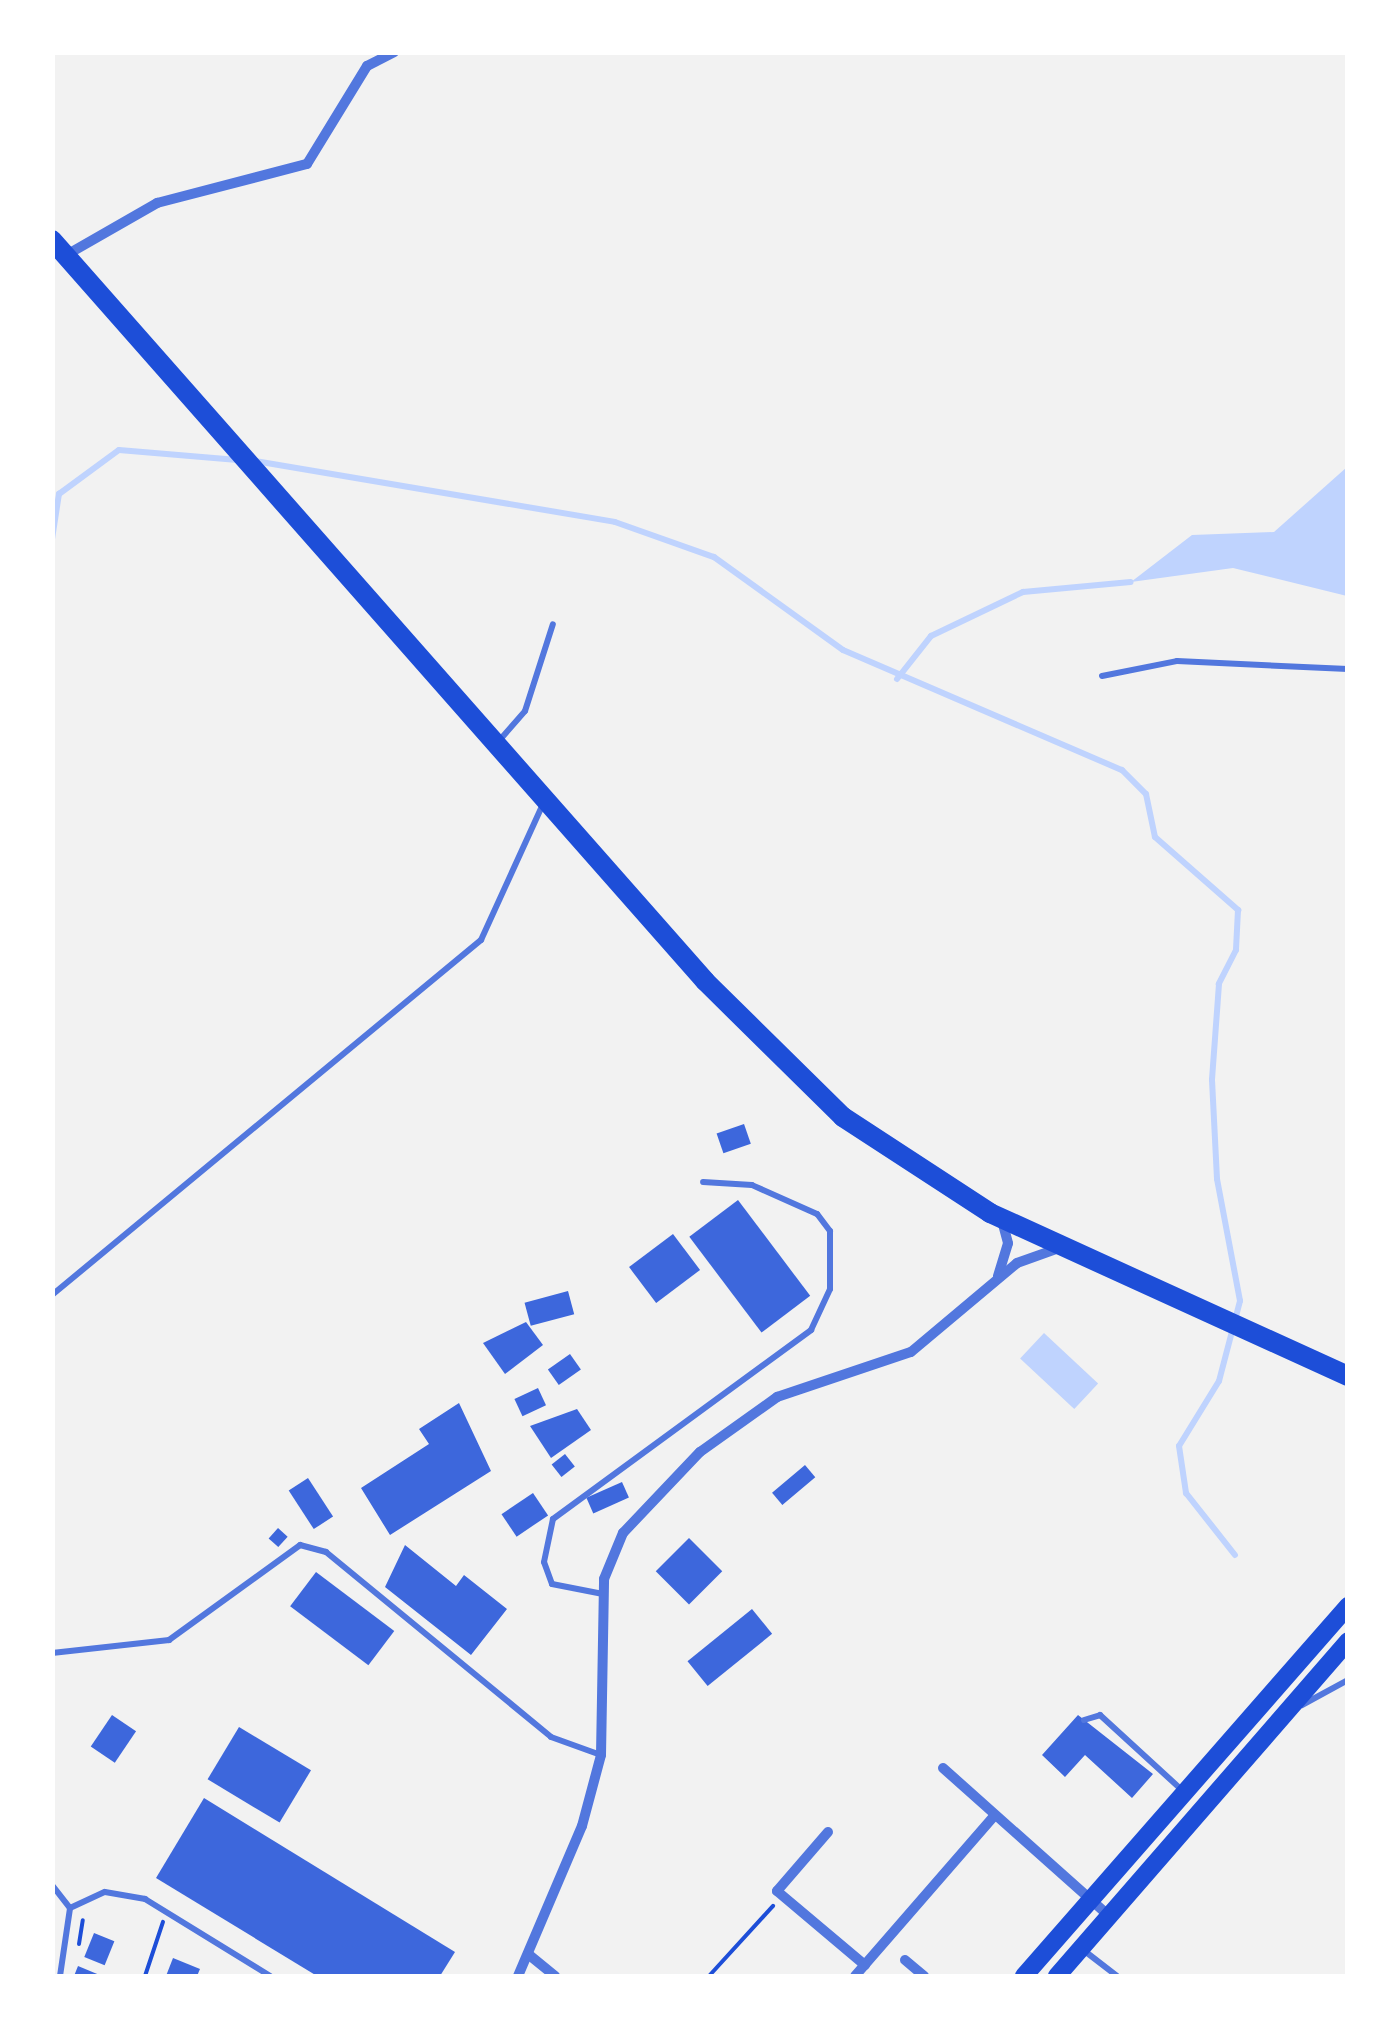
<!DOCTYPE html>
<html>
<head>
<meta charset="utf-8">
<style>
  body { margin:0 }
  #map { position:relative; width:1400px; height:2029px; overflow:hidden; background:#f2f2f2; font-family:"Sofia Sans Condensed",sans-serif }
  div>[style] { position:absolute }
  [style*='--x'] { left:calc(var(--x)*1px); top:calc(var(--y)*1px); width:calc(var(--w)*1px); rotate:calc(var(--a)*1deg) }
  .water>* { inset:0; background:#bfd3fe; transform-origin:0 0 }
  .stream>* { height:6px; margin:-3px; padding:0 3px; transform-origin:3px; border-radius:3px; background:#bfd3fe }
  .building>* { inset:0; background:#3d67dc; transform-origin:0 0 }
  .path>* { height:4px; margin:-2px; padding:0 2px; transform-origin:2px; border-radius:2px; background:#1d4ed8 }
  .service>* { height:6px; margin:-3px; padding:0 3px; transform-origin:3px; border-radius:3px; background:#5277de }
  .minor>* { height:10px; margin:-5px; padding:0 5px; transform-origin:5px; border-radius:5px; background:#5277de }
  .secondary>* { height:18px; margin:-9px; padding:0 9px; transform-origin:9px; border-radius:9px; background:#1d4ed8 }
  .trunk>* { height:20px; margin:-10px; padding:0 10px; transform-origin:10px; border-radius:10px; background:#1d4ed8 }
  span { translate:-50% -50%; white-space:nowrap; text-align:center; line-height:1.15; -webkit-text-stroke:10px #fff; paint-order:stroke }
  .frame { position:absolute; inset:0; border:55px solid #fff; pointer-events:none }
</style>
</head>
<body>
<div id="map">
  <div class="water">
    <div style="clip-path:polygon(1347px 467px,1347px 596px,1233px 568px,1131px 582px,1192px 535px,1274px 532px)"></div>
    <div style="left:1044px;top:1333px;width:74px;height:35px;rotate:43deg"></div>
  </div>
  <div class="stream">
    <div style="--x:255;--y:461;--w:365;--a:9.6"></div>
    <div style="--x:615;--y:522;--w:105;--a:19.5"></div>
    <div style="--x:714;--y:557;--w:159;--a:35.8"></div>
    <div style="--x:843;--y:650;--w:304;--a:23.3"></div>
    <div style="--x:1122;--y:770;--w:34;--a:45"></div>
    <div style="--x:1146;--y:794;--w:44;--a:78.2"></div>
    <div style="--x:1155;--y:837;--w:111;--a:41.3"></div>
    <div style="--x:1238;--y:910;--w:40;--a:92.9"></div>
    <div style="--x:1236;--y:950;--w:38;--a:117"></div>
    <div style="--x:1219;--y:984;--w:96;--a:94.2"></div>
    <div style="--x:1212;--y:1080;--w:99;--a:87.1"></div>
    <div style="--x:1217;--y:1179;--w:124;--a:79.3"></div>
    <div style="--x:1240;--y:1301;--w:83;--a:104.7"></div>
    <div style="--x:1219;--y:1381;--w:76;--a:121.6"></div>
    <div style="--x:1179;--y:1446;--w:48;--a:81.5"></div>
    <div style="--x:1186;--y:1493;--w:79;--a:51.7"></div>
    <div style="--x:52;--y:539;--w:46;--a:-81.2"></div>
    <div style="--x:59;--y:494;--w:74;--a:-36.3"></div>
    <div style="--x:119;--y:450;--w:119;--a:4.8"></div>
    <div style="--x:897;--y:679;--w:55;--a:-51.7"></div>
    <div style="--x:931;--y:636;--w:102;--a:-25.6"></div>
    <div style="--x:1023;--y:592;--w:108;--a:-5.3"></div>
  </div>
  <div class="building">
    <div style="left:744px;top:1124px;width:21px;height:29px;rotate:71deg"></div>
    <div style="left:738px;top:1200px;width:120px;height:61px;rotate:53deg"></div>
    <div style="left:673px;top:1234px;width:45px;height:55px;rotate:53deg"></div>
    <div style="left:568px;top:1291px;width:24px;height:45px;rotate:75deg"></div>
    <div style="clip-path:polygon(526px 1322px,543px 1345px,505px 1374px,483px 1343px)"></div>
    <div style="left:570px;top:1354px;width:19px;height:27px;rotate:55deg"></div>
    <div style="left:538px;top:1388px;width:19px;height:26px;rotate:65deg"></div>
    <div style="clip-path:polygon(459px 1403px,491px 1471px,390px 1535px,361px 1488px,429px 1444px,419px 1429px)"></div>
    <div style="clip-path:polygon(577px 1409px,591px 1430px,551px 1458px,530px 1426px)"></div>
    <div style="left:565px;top:1454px;width:16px;height:17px;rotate:52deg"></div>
    <div style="left:805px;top:1465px;width:16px;height:43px;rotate:50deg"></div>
    <div style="left:308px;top:1478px;width:46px;height:23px;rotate:57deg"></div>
    <div style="left:622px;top:1482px;width:17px;height:39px;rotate:66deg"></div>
    <div style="left:533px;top:1493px;width:27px;height:38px;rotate:56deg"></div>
    <div style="left:278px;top:1528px;width:13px;height:14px;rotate:42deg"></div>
    <div style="left:689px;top:1538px;width:47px;height:47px;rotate:45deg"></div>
    <div style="clip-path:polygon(405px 1545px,456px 1586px,464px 1575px,507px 1609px,471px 1655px,385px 1587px)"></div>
    <div style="left:316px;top:1572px;width:98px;height:43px;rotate:37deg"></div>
    <div style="left:752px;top:1609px;width:32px;height:83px;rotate:51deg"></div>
    <div style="left:112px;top:1715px;width:29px;height:38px;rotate:34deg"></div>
    <div style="clip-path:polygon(1078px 1715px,1153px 1774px,1132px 1798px,1085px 1755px,1065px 1777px,1042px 1755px)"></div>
    <div style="left:239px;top:1727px;width:84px;height:61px;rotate:31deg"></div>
    <div style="clip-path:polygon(204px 1798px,455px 1952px,440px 1976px,317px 1976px,156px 1878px)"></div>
    <div style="left:94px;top:1933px;width:22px;height:26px;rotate:22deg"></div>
    <div style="clip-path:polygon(173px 1958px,200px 1969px,197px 1976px,166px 1976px)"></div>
    <div style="clip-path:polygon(78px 1966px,102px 1976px,74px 1976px)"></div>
  </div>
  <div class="path">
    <div style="--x:79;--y:1944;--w:24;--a:-81"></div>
    <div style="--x:145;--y:1976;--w:57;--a:-71.6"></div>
    <div style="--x:709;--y:1976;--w:95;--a:-47.6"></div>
  </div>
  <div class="service">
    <div style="--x:1102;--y:676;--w:76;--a:-11.3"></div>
    <div style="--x:1177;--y:661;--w:171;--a:2.7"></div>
    <div style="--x:498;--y:742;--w:41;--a:-48.9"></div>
    <div style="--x:525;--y:711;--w:91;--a:-72.2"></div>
    <div style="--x:52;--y:1295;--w:557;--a:-39.61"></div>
    <div style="--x:481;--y:940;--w:147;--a:-65.5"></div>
    <div style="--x:603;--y:1594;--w:52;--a:-168.9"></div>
    <div style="--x:552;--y:1584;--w:23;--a:-110"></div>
    <div style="--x:544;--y:1562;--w:44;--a:-78.2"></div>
    <div style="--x:553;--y:1519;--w:320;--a:-36.2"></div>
    <div style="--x:811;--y:1330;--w:45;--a:-65.1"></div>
    <div style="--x:830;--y:1289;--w:58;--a:-90"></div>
    <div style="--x:830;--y:1231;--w:21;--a:-127"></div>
    <div style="--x:817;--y:1214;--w:71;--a:-156"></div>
    <div style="--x:752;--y:1185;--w:49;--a:-176.5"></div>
    <div style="--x:52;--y:1653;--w:118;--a:-6.3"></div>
    <div style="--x:169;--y:1640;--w:162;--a:-35.9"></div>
    <div style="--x:300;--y:1545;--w:27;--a:15"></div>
    <div style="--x:326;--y:1552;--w:291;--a:39.4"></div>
    <div style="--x:551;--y:1737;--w:53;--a:19.8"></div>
    <div style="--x:1302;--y:1705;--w:52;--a:-28.5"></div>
    <div style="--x:1084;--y:1720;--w:17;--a:-17"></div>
    <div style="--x:1100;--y:1715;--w:113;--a:42.5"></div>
    <div style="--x:52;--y:1885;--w:29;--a:52"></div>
    <div style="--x:70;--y:1908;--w:38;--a:-25"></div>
    <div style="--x:105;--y:1892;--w:41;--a:9.9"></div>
    <div style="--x:145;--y:1899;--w:147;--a:31.6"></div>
    <div style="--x:1082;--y:1949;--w:44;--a:37.6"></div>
    <div style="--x:60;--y:1976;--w:69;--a:-81.6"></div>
  </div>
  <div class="minor">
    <div style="--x:68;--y:254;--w:103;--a:-29.8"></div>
    <div style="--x:157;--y:203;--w:155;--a:-14.6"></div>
    <div style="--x:307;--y:164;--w:115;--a:-58.5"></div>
    <div style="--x:367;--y:66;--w:30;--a:-27"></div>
    <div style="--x:998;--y:1276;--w:34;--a:-73"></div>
    <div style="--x:1008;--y:1243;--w:23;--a:-105"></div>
    <div style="--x:943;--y:1768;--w:221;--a:41.7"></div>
    <div style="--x:828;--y:1832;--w:78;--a:130.8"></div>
    <div style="--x:777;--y:1891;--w:115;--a:40.1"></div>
    <div style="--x:528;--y:1954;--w:35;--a:39"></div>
    <div style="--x:905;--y:1960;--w:25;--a:40"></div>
    <div style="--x:518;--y:1976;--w:163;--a:-66.9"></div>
    <div style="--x:582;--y:1826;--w:73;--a:-75"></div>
    <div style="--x:601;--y:1755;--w:176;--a:-89"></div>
    <div style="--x:604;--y:1579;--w:50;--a:-67.6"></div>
    <div style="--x:623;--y:1533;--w:112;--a:-46.5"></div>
    <div style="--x:700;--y:1452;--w:95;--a:-35.5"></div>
    <div style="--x:777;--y:1397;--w:141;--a:-18.6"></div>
    <div style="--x:911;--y:1352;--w:138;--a:-40"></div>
    <div style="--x:1017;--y:1263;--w:48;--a:-19.6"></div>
    <div style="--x:855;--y:1976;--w:213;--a:-49"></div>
  </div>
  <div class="secondary">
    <div style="--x:1024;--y:1976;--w:492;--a:-48.8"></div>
    <div style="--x:1057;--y:1976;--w:444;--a:-49"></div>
  </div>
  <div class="trunk">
    <div style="--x:52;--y:240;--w:988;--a:48.61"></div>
    <div style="--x:705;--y:981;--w:194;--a:44.6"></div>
    <div style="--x:843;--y:1117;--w:176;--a:33.1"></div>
    <div style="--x:990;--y:1213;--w:393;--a:24.5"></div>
  </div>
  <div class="frame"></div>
</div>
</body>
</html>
